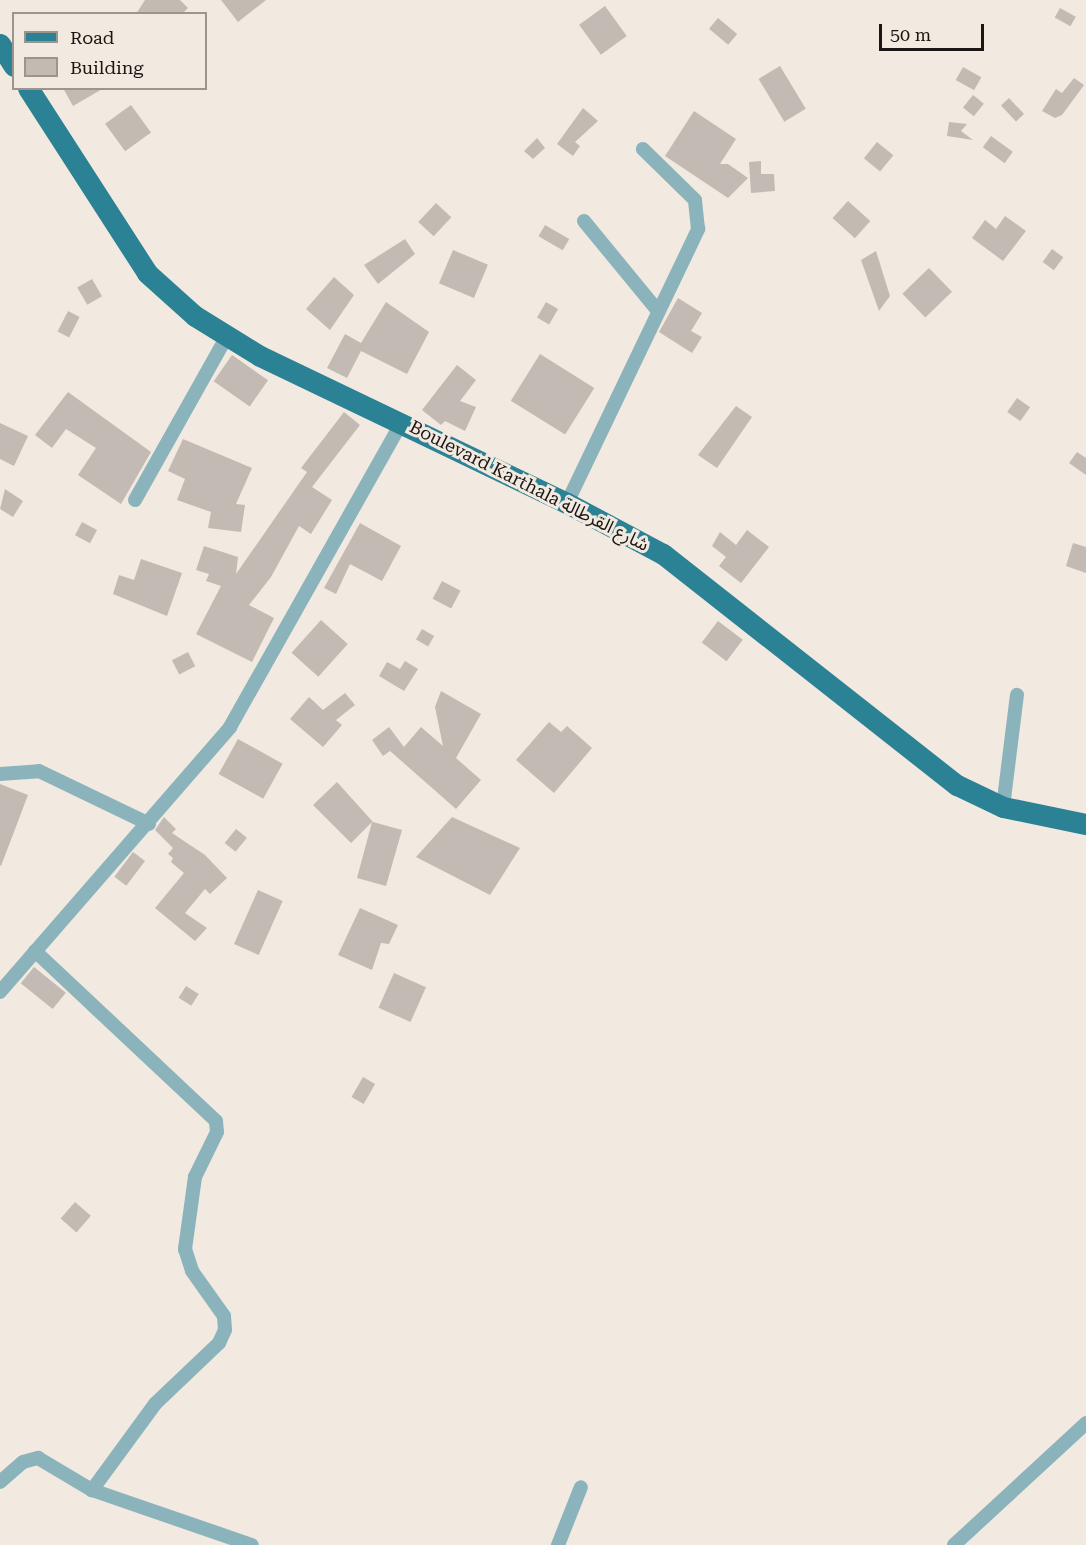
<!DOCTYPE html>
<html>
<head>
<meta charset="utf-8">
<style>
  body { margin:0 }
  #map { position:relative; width:1086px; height:1545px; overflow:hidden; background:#f2e9e0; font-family:"Roboto Serif","Noto Sans Arabic",serif }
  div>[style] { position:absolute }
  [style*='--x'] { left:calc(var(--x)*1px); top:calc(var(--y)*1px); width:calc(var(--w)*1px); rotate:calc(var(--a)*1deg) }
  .building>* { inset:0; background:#c3bbb3; transform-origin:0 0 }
  .street>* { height:14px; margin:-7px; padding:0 7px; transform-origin:7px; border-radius:7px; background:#8bb3bc }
  .primary>* { height:21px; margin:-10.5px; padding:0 10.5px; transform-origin:10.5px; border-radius:10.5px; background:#2a8294 }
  span { translate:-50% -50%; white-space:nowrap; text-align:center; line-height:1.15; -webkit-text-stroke:6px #f2e9e0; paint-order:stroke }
  .street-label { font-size:18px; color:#191613 }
  .legend { position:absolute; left:12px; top:12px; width:195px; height:78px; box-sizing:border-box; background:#f2e9e0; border:2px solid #9b958e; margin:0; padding:8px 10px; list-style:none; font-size:18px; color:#191613 }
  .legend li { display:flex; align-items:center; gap:12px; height:30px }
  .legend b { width:30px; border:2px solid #9b958e }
  .scale { position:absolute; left:879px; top:24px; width:105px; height:27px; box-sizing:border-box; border:3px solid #191613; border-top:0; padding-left:8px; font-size:18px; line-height:21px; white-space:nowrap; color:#191613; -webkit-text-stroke:4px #f2e9e0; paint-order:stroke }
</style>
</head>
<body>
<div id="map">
  <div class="building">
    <div style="clip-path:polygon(145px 0,180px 0,188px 8px,182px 14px,136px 14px)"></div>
    <div style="clip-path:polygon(221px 0,266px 0,238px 22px)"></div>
    <div style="left:605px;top:6px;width:37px;height:32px;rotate:54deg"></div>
    <div style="left:1060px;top:8px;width:18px;height:11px;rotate:29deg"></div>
    <div style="left:718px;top:18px;width:25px;height:14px;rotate:40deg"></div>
    <div style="left:780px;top:66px;width:50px;height:25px;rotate:59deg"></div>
    <div style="left:963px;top:67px;width:21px;height:15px;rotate:29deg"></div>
    <div style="clip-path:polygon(1074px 78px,1084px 85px,1062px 115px,1055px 118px,1042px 111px,1056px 89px,1062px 93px)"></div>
    <div style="clip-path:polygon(63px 88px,104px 88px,73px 106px)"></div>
    <div style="left:973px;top:95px;width:14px;height:16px;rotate:39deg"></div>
    <div style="left:1009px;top:98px;width:22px;height:11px;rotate:47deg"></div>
    <div style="left:131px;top:105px;width:34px;height:32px;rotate:54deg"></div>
    <div style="clip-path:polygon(583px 108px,598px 121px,575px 142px,580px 146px,573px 156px,557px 144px)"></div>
    <div style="clip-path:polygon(694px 111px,736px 139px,720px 164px,728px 164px,748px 178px,728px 198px,665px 156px)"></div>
    <div style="clip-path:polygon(949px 122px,967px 124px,961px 131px,973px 140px,947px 136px)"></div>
    <div style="left:991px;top:136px;width:27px;height:14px;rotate:36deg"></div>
    <div style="clip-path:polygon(537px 138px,545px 148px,533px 159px,524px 151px)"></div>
    <div style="left:877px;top:142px;width:21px;height:21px;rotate:39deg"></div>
    <div style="clip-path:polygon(761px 161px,761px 174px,774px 174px,775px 191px,751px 193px,749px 162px)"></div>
    <div style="left:848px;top:201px;width:30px;height:23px;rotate:42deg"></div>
    <div style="left:436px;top:203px;width:21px;height:26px;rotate:43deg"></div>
    <div style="clip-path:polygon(1005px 216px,1026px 231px,1003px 261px,972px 238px,985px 220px,996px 229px)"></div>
    <div style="left:545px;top:225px;width:28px;height:13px;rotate:30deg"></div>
    <div style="clip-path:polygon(405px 239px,415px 254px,378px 284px,364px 265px)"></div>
    <div style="left:1052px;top:249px;width:14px;height:16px;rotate:36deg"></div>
    <div style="left:453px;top:250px;width:38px;height:36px;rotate:23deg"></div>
    <div style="clip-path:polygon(876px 251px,890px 296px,879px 311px,861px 260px)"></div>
    <div style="left:929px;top:268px;width:33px;height:37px;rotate:46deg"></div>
    <div style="clip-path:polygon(334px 277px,354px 295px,330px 330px,306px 309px)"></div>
    <div style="left:92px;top:279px;width:20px;height:17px;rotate:60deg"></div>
    <div style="clip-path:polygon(678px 298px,702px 313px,691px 331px,702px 337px,692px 353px,659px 332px)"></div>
    <div style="clip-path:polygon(386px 302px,429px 332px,407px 374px,361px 351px,347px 378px,327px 368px,345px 334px,361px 343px)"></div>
    <div style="left:546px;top:302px;width:14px;height:18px;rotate:30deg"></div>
    <div style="left:68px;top:311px;width:13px;height:23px;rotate:27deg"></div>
    <div style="left:540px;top:354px;width:64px;height:55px;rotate:32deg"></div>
    <div style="left:232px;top:355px;width:44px;height:32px;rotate:35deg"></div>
    <div style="clip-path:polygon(457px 365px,476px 380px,460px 401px,476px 407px,465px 431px,445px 421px,441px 425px,422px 410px)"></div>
    <div style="clip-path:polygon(68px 392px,151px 452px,121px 504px,78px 475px,96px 448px,66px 429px,52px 448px,35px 435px)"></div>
    <div style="left:1017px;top:398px;width:16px;height:17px;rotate:35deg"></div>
    <div style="clip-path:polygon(736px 406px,752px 417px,717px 468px,698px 455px)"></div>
    <div style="clip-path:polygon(344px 412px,360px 425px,312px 487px,332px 500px,311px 534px,299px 526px,271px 577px,249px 605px,274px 618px,252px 662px,196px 634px,221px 586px,206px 581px,209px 574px,196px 570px,204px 546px,238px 557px,236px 574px,307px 472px,301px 468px)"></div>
    <div style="clip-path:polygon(0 423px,28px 436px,14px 466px,0 459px)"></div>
    <div style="clip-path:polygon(183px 439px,252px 468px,236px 504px,245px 505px,241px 532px,208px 528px,211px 512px,177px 500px,185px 479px,168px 471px)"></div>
    <div style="clip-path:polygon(1077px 452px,1086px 458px,1086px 475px,1069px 463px)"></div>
    <div style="clip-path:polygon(5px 489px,23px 501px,13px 517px,0 509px)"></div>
    <div style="left:82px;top:522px;width:17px;height:15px;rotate:28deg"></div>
    <div style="clip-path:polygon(360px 523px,401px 546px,382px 581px,350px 564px,336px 594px,324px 588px)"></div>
    <div style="clip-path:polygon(747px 530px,769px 547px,741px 583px,719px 566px,726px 557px,712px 546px,720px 532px,736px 545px)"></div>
    <div style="clip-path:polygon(1073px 543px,1086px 547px,1086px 573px,1066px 566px)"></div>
    <div style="clip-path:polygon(141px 559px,182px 573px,167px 616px,113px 594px,119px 575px,134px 580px)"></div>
    <div style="left:442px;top:581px;width:21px;height:20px;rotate:28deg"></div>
    <div style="left:321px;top:620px;width:36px;height:44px;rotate:42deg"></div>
    <div style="left:718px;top:621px;width:31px;height:27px;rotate:37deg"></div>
    <div style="left:422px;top:629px;width:14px;height:12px;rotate:30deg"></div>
    <div style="left:188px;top:652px;width:16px;height:18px;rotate:63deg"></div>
    <div style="clip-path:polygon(405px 661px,418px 669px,404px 691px,379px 676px,387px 662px,400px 669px)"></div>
    <div style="clip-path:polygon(441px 691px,481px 714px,456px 758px,481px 780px,456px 809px,390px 751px,383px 756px,372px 740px,389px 727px,404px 747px,421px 727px,443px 746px,435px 707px)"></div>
    <div style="clip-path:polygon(345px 693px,355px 705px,336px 720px,342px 725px,323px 747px,290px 719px,309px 697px,323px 710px)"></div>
    <div style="clip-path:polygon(549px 722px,561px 732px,567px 726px,592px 748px,554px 793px,516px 760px)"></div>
    <div style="left:238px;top:739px;width:51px;height:40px;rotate:29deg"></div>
    <div style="clip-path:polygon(337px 782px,373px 822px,402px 830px,386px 886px,357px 878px,372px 822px,351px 843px,313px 805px)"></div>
    <div style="clip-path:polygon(0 784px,28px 795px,1px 866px,0 865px)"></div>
    <div style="clip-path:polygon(164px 817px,176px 829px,172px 833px,205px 855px,227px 878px,210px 894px,205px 889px,185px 913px,207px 928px,195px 941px,155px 908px,184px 873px,171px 862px,173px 858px,168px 854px,173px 848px,155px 830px)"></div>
    <div style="clip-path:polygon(452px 817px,520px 848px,490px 895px,416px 857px)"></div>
    <div style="left:236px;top:829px;width:14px;height:18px;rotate:39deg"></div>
    <div style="left:133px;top:852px;width:15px;height:31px;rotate:37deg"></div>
    <div style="left:258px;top:890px;width:27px;height:59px;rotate:24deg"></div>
    <div style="clip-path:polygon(360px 908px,398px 925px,389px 944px,381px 943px,372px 970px,338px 955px)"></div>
    <div style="left:34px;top:967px;width:41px;height:21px;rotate:39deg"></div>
    <div style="left:394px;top:973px;width:35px;height:38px;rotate:24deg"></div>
    <div style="left:186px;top:986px;width:15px;height:14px;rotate:32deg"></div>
    <div style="left:363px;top:1077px;width:14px;height:23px;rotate:30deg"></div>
    <div style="left:75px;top:1202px;width:21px;height:22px;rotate:41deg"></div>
  </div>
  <div class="street">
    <div style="--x:584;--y:221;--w:117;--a:50.6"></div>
    <div style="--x:135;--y:500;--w:188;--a:-60.7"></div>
    <div style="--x:567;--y:503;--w:304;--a:-64.4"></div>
    <div style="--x:698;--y:229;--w:29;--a:-96"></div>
    <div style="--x:695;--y:200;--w:73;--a:-135.6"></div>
    <div style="--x:0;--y:774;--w:39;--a:-4"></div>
    <div style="--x:39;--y:771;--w:122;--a:25.7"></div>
    <div style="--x:1003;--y:807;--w:113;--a:-82.9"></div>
    <div style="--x:35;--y:951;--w:248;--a:43.2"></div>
    <div style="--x:216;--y:1121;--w:11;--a:85"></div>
    <div style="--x:217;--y:1132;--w:50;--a:116.1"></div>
    <div style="--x:195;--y:1177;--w:73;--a:97.9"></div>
    <div style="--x:185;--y:1249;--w:23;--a:72"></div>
    <div style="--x:192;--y:1271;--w:55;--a:54.6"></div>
    <div style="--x:224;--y:1316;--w:14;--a:86"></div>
    <div style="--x:225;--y:1330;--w:14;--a:115"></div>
    <div style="--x:219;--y:1343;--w:88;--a:136.4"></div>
    <div style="--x:155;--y:1404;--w:107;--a:126.2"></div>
    <div style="--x:0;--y:992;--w:351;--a:-49"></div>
    <div style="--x:230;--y:727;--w:350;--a:-60.6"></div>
    <div style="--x:0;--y:1482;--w:30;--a:-41"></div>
    <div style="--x:23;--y:1462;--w:16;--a:-15"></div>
    <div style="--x:38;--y:1458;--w:63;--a:30.7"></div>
    <div style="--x:92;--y:1490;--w:169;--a:19"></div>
    <div style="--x:558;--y:1545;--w:62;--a:-68.4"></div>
    <div style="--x:954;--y:1545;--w:180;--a:-42.7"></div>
  </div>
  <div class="primary">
    <div style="--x:0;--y:44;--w:26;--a:58"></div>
    <div style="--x:28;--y:88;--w:220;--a:57.2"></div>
    <div style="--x:147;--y:273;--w:64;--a:41.9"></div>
    <div style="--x:195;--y:316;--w:76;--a:31.6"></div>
    <div style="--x:260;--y:356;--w:340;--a:25.6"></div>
    <div style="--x:567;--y:503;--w:109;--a:28"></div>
    <div style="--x:663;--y:554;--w:374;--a:38.2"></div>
    <div style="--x:957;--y:785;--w:51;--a:25.6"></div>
    <div style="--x:1003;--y:807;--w:85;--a:11.6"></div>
  </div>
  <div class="street-label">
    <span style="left:529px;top:486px;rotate:27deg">Boulevard Karthala شارع القرطالة</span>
  </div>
  <ul class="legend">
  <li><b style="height:8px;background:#2a8294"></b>Road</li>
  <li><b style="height:16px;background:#c3bbb3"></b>Building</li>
  </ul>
  <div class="scale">50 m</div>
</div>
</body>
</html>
